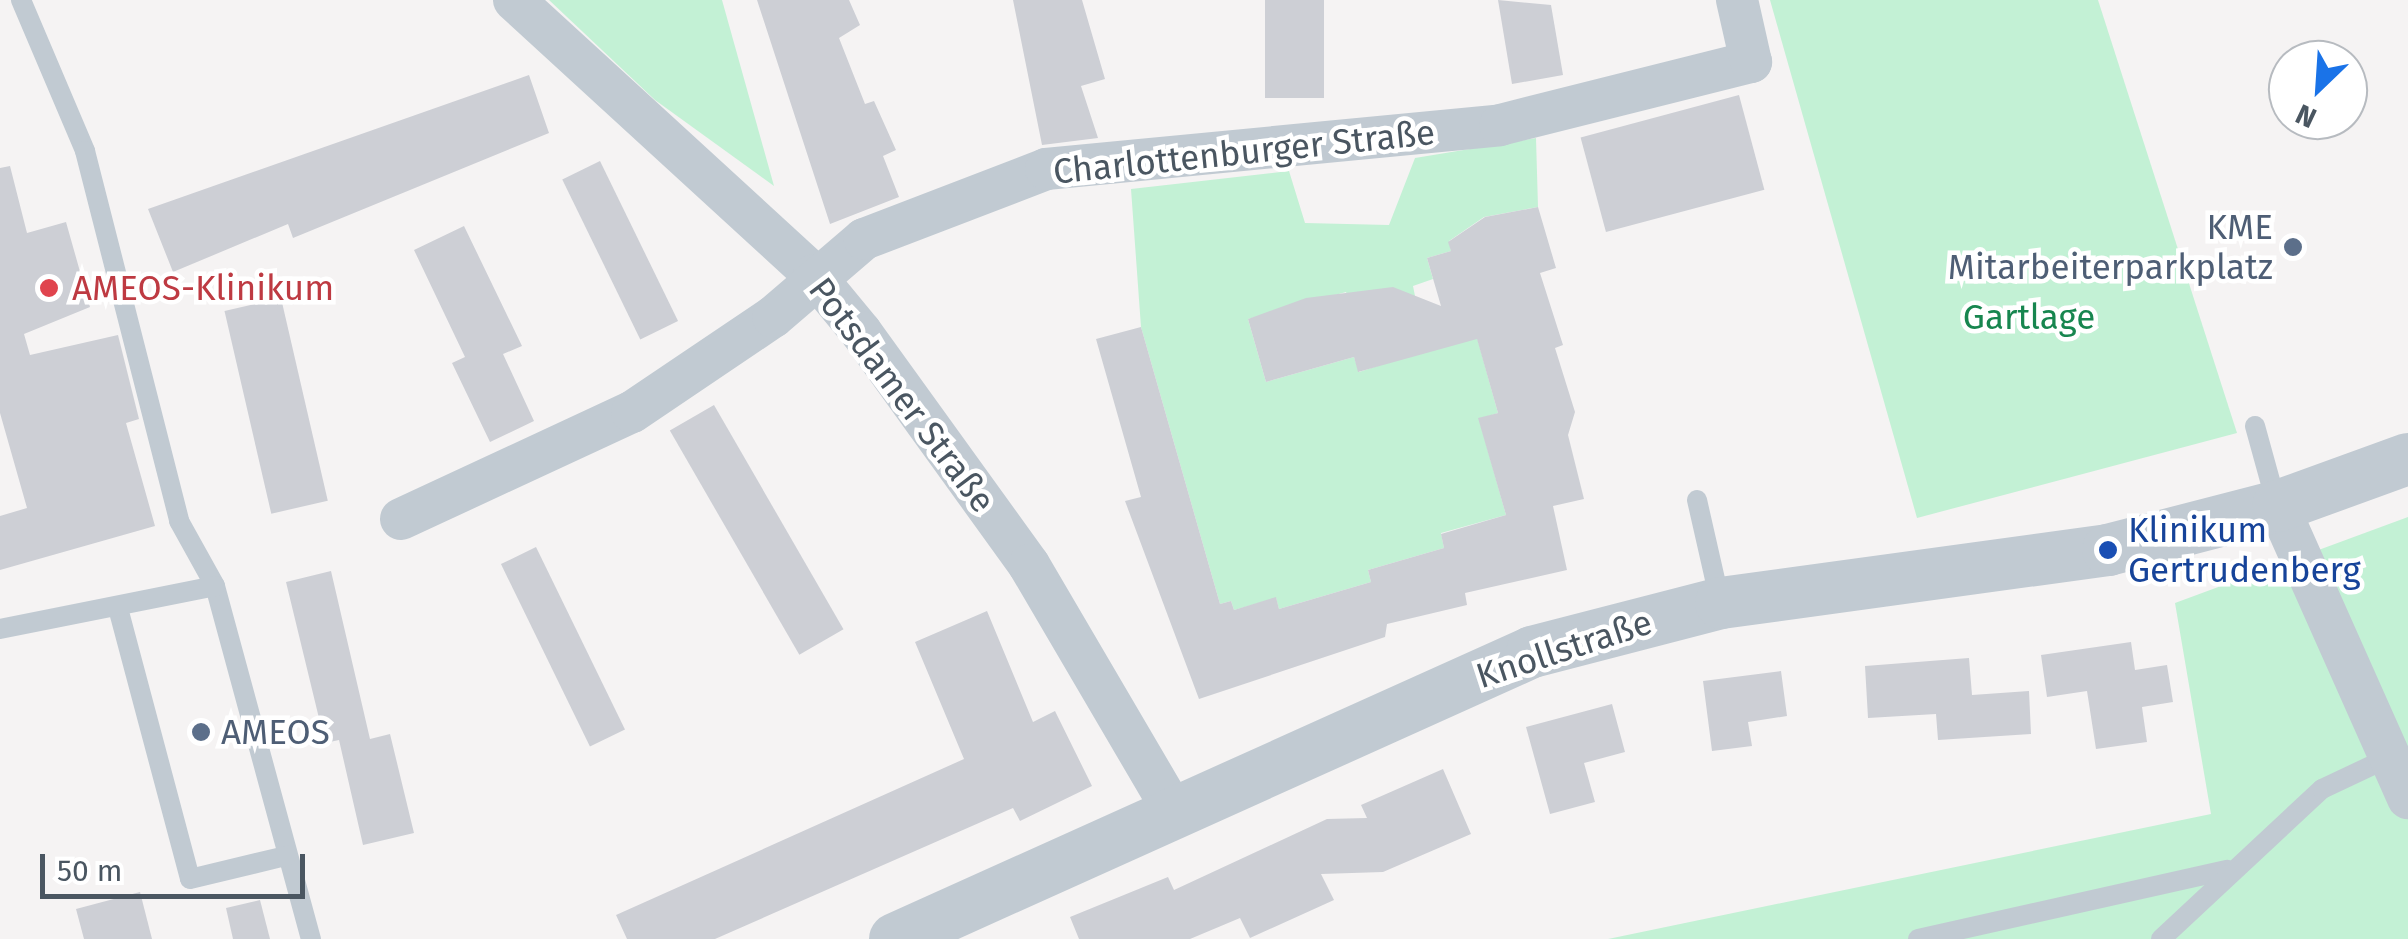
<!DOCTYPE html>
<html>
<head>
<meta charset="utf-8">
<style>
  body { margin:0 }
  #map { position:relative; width:2408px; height:939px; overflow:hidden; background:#f5f3f3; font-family:"Fira Sans",sans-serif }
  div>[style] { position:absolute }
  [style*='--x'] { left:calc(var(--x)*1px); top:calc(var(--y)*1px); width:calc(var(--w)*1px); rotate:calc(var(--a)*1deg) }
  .green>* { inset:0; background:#c3f1d5 }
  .building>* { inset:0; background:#cdcfd5; transform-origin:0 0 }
  .service>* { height:20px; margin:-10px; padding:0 10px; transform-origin:10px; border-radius:10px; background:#c1cad2 }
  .minor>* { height:42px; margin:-21px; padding:0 21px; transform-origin:21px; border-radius:21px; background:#c1cad2 }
  .tertiary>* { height:52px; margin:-26px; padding:0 26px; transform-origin:26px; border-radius:26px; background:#c1cad2 }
  .dots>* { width:28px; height:28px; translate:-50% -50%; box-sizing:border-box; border:5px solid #fff; border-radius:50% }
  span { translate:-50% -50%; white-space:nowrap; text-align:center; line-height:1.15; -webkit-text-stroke:9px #fff; paint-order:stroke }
  .street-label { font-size:35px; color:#4a5661 }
  .service-label { font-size:35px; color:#4e5e75 }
  .right { translate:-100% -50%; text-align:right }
  .left { translate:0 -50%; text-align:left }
  .health-label { font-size:35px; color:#be3a42 }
  .park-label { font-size:35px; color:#17864f }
  .transit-label { font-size:35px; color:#164399 }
  .north { position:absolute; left:2268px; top:40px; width:100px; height:100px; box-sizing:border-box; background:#fff; border:2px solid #b7bbc0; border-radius:50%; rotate:205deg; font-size:28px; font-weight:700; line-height:40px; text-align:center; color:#4a5661 }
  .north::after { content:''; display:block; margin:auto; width:35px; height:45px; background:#1a73e8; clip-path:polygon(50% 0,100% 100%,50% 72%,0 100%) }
  .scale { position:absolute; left:40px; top:854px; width:265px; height:45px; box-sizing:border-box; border:5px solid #4a5661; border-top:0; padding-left:12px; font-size:30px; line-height:35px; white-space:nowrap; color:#4a5661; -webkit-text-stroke:8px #fff; paint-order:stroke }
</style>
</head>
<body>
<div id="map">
  <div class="green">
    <div style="clip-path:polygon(549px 0,722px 0,774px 186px,655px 100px)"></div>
    <div style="clip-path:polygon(1770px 0,2098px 0,2237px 433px,1917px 518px)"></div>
    <div style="clip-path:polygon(1536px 138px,1538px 207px,1484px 217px,1449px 241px,1451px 251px,1427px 258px,1433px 279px,1413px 286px,1415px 296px,1349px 299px,1346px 292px,1248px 319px,1266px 382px,1354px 357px,1359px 372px,1476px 334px,1498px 413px,1479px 419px,1506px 515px,1441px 533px,1444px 548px,1368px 570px,1371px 582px,1279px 609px,1276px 598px,1234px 610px,1231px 601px,1220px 604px,1141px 327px,1131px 189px,1289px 171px,1305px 223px,1389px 225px,1415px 158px)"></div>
    <div style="clip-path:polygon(2408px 517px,2408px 939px,1608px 939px,2211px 814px,2175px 603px)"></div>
  </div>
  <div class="building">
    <div style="clip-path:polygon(757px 0,849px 0,860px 25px,839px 38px,865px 104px,874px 101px,896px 150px,883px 156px,899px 197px,830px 224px)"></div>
    <div style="clip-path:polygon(1013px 0,1082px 0,1105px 79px,1081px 86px,1098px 138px,1042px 145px)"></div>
    <div style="left:1265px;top:0;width:59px;height:98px"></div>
    <div style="clip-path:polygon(1498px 0,1551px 5px,1563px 75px,1512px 84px)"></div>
    <div style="clip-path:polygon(529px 75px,549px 133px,293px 238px,288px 224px,173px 272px,148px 209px)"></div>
    <div style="left:1739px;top:95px;width:98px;height:164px;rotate:75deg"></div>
    <div style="left:600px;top:161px;width:178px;height:42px;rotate:64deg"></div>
    <div style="clip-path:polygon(10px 166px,27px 233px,66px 222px,90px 307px,24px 334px,30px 355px,118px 335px,139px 419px,126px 423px,155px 526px,0 570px,0 516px,27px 508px,0 413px,0 168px)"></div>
    <div style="clip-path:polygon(1538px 207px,1556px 268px,1540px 273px,1563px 345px,1555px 348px,1575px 412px,1568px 435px,1584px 499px,1553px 506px,1567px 570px,1465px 593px,1467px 605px,1387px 624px,1385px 637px,1199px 699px,1125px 501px,1141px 497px,1096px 339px,1141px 327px,1220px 604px,1231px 601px,1234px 610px,1276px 597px,1279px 609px,1371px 582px,1368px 570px,1444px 548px,1441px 534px,1506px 515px,1478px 418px,1498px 413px,1477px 339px,1358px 372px,1354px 357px,1266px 382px,1248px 319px,1306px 298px,1393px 287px,1441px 306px,1427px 258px,1451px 251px,1448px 242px,1485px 217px)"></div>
    <div style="clip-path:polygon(464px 226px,522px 346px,503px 354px,534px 421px,490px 442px,452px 363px,465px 357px,414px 250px)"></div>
    <div style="left:281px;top:298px;width:208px;height:58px;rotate:77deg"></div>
    <div style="left:714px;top:405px;width:259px;height:51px;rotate:60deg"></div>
    <div style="left:536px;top:547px;width:203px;height:39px;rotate:64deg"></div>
    <div style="clip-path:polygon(331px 571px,370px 739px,390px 734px,414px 833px,363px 845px,339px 740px,325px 743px,286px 582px)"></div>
    <div style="clip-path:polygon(987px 611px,1033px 722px,1055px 711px,1092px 786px,1020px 821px,1013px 808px,715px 939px,627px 939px,616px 915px,964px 759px,915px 642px)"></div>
    <div style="clip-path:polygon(2131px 642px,2135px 670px,2167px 665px,2173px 702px,2142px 707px,2147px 742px,2096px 749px,2087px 691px,2047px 697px,2041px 655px)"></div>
    <div style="clip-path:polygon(1969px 658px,1972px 695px,2029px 691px,2031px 734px,1938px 740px,1936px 714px,1868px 718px,1865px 666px)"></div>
    <div style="clip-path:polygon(1781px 671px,1787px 716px,1748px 722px,1752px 746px,1712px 751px,1703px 681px)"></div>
    <div style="clip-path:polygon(1612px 704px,1625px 752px,1584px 763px,1595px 802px,1550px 814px,1526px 727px)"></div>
    <div style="clip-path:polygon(1443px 769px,1471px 834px,1383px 872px,1321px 874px,1334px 900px,1250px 938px,1240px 918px,1190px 939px,1079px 939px,1070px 917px,1168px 877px,1174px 890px,1327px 819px,1367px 818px,1361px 805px)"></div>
    <div style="clip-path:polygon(140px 892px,152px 939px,84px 939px,76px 909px)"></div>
    <div style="clip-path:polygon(260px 900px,270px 939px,233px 939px,226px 908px)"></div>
  </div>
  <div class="service">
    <div style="--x:21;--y:0;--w:164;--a:67"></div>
    <div style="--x:85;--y:151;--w:382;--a:75.7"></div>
    <div style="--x:179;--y:521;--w:74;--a:61"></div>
    <div style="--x:215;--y:586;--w:366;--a:74.8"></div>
    <div style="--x:2255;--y:426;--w:83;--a:74.6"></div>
    <div style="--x:1697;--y:500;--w:104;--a:77.2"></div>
    <div style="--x:118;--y:608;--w:280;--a:75.1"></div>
    <div style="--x:190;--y:879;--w:99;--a:-13.5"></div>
    <div style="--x:0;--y:629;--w:219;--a:-11.3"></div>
    <div style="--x:1918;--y:939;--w:317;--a:-12.6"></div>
    <div style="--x:2161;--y:939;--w:220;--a:-43"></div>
    <div style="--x:2322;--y:789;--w:75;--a:-25.2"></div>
  </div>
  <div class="minor">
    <div style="--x:514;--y:0;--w:407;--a:42.5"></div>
    <div style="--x:814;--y:275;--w:74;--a:50.5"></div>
    <div style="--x:861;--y:332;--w:287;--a:54.2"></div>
    <div style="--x:1029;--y:565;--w:283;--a:59.6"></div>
    <div style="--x:2278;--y:506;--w:320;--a:66"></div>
    <div style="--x:401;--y:519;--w:255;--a:-24.9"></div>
    <div style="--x:632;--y:412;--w:170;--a:-34"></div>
    <div style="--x:773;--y:317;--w:120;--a:-40.6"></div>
    <div style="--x:864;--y:239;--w:195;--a:-21"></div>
    <div style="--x:1046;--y:169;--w:456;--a:-5.5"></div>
    <div style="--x:1500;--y:125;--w:259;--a:-14.1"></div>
    <div style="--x:1751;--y:62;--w:64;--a:-102.7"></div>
  </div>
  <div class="tertiary">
    <div style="--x:895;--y:939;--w:699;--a:-24.25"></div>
    <div style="--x:1532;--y:652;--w:195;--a:-14.5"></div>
    <div style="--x:1721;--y:603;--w:391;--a:-7.8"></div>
    <div style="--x:2108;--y:550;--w:176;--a:-14.5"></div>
    <div style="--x:2278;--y:506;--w:138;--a:-19.9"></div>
  </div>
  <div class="dots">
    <div style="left:2293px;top:247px;background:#5c6f8a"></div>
    <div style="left:49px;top:288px;background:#e0444e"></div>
    <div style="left:2108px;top:550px;background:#1a4fb4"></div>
    <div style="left:201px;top:732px;background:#5c6f8a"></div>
  </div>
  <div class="street-label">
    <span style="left:1244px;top:152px;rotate:-6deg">Charlottenburger Straße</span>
    <span style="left:902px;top:395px;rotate:53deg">Potsdamer Straße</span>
    <span style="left:1564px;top:649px;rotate:-18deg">Knollstraße</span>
  </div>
  <div class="service-label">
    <span class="right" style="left:2273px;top:247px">KME<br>Mitarbeiterparkplatz</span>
    <span class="left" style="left:221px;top:732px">AMEOS</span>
  </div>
  <div class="health-label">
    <span class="left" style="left:72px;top:288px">AMEOS-Klinikum</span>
  </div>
  <div class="park-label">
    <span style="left:2029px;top:317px">Gartlage</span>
  </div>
  <div class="transit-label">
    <span class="left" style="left:2128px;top:550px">Klinikum<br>Gertrudenberg</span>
  </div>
  <div class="north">N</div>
  <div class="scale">50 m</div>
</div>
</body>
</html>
